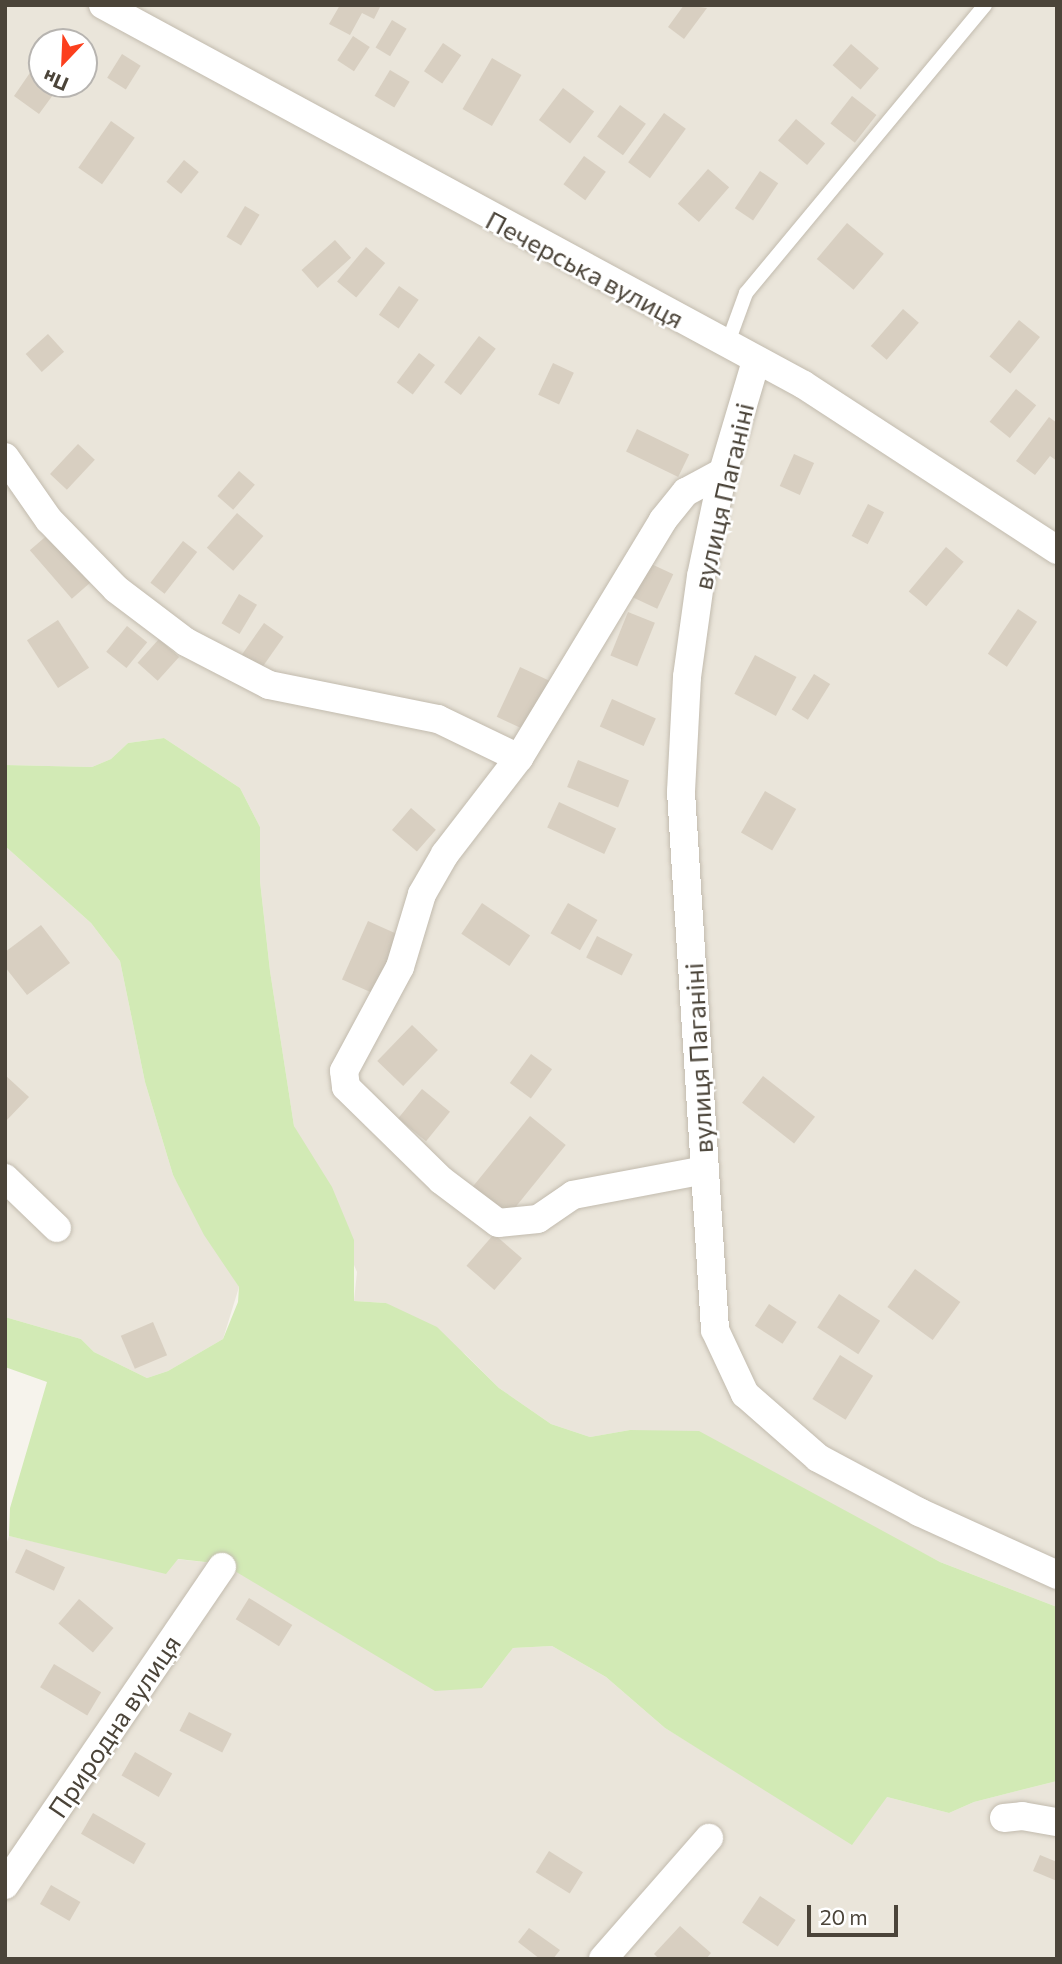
<!DOCTYPE html>
<html>
<head>
<meta charset="utf-8">
<style>
  body { margin:0 }
  #map { position:relative; width:1062px; height:1964px; overflow:hidden; background:#f6f3ec; font-family:Commissioner,sans-serif }
  div>[style] { position:absolute }
  [style*='--x'] { left:calc(var(--x)*1px); top:calc(var(--y)*1px); width:calc(var(--w)*1px); rotate:calc(var(--a)*1deg) }
  .residential>* { inset:0; background:#eae5da }
  .green>* { inset:0; background:#d2eab5 }
  .building>* { inset:0; background:#d8cfc1; transform-origin:0 0 }
  .roads { filter:drop-shadow(0 0 2px #c2bbae) drop-shadow(0 0 2px #c2bbae) }
  .service>* { height:14px; margin:-7px; padding:0 7px; transform-origin:7px; border-radius:7px; background:#fff }
  .minor>* { height:28px; margin:-14px; padding:0 14px; transform-origin:14px; border-radius:14px; background:#fff }
  span { translate:-50% -50%; white-space:nowrap; text-align:center; line-height:1.15; -webkit-text-stroke:5px #fff; paint-order:stroke }
  .street-label { font-size:26px; color:#4b4439 }
  .frame { position:absolute; inset:0; border:7px solid #4b4439; pointer-events:none }
  .north { position:absolute; left:28px; top:28px; width:70px; height:70px; box-sizing:border-box; background:#fff; border:2px solid #b7b4b0; border-radius:50%; rotate:203deg; font-size:19px; font-weight:700; line-height:28px; text-align:center; color:#4b4439 }
  .north::after { content:''; display:block; margin:auto; width:24px; height:32px; background:#fc3f1d; clip-path:polygon(50% 0,100% 100%,50% 72%,0 100%) }
  .scale { position:absolute; left:807px; top:1905px; width:91px; height:32px; box-sizing:border-box; border:4px solid #4b4439; border-top:0; padding-left:9px; font-size:21px; line-height:24px; white-space:nowrap; color:#4b4439; -webkit-text-stroke:5px #fff; paint-order:stroke }
</style>
</head>
<body>
<div id="map">
  <div class="residential">
    <div style="clip-path:polygon(evenodd,5px 5px,1057px 5px,1057px 1607px,940px 1562px,821px 1500px,630px 1430px,590px 1437px,551px 1424px,499px 1388px,465px 1354px,386px 1303px,354px 1301px,357px 1272px,294px 1126px,270px 971px,260px 881px,260px 827px,240px 788px,164px 738px,128px 743px,111px 759px,92px 767px,5px 765px,5px 5px,42px 42px,84px 42px,84px 84px,42px 84px,42px 42px)"></div>
    <div style="clip-path:polygon(5px 846px,91px 923px,120px 961px,145px 1082px,173px 1175px,239px 1287px,223px 1339px,168px 1371px,147px 1378px,94px 1352px,81px 1339px,5px 1317px)"></div>
    <div style="clip-path:polygon(9px 1536px,53px 1546px,223px 1564px,482px 1688px,513px 1648px,552px 1646px,606px 1677px,665px 1728px,751px 1780px,887px 1797px,949px 1813px,974px 1802px,1057px 1781px,1057px 1959px,5px 1959px,5px 1548px)"></div>
  </div>
  <div class="green">
    <div style="clip-path:polygon(164px 738px,240px 788px,260px 827px,260px 881px,270px 971px,294px 1126px,332px 1187px,354px 1240px,354px 1301px,386px 1303px,437px 1327px,499px 1388px,551px 1424px,590px 1437px,630px 1430px,699px 1431px,940px 1562px,1057px 1607px,1057px 1781px,974px 1802px,949px 1813px,887px 1797px,852px 1845px,665px 1728px,606px 1677px,552px 1646px,513px 1648px,482px 1688px,435px 1691px,223px 1564px,178px 1559px,166px 1574px,9px 1536px,10px 1508px,47px 1382px,5px 1367px,5px 1317px,81px 1339px,94px 1352px,147px 1378px,168px 1371px,223px 1339px,238px 1302px,239px 1287px,204px 1235px,173px 1175px,145px 1082px,120px 961px,91px 923px,5px 846px,5px 765px,92px 767px,111px 759px,128px 743px)"></div>
  </div>
  <div class="building">
    <div style="clip-path:polygon(340px 5px,381px 5px,374px 19px,362px 13px,350px 35px,329px 24px)"></div>
    <div style="clip-path:polygon(684px 5px,707px 8px,684px 39px,668px 27px)"></div>
    <div style="left:392px;top:20px;width:17px;height:32px;rotate:31deg"></div>
    <div style="left:353px;top:36px;width:20px;height:29px;rotate:33deg"></div>
    <div style="left:443px;top:43px;width:22px;height:34px;rotate:34deg"></div>
    <div style="left:851px;top:44px;width:37px;height:28px;rotate:41deg"></div>
    <div style="left:122px;top:54px;width:22px;height:28px;rotate:32deg"></div>
    <div style="left:492px;top:58px;width:34px;height:59px;rotate:30deg"></div>
    <div style="clip-path:polygon(36px 64px,42px 68px,42px 84px,61px 84px,39px 114px,14px 96px)"></div>
    <div style="left:390px;top:70px;width:23px;height:30px;rotate:31deg"></div>
    <div style="left:563px;top:88px;width:39px;height:40px;rotate:37deg"></div>
    <div style="left:852px;top:96px;width:31px;height:35px;rotate:38deg"></div>
    <div style="left:620px;top:105px;width:32px;height:39px;rotate:36deg"></div>
    <div style="left:664px;top:113px;width:27px;height:61px;rotate:36deg"></div>
    <div style="left:796px;top:119px;width:38px;height:28px;rotate:40deg"></div>
    <div style="left:111px;top:121px;width:29px;height:57px;rotate:35deg"></div>
    <div style="left:584px;top:156px;width:27px;height:35px;rotate:36deg"></div>
    <div style="left:184px;top:160px;width:19px;height:28px;rotate:39deg"></div>
    <div style="left:708px;top:169px;width:28px;height:46px;rotate:41deg"></div>
    <div style="left:760px;top:171px;width:22px;height:45px;rotate:34deg"></div>
    <div style="left:245px;top:206px;width:17px;height:36px;rotate:31deg"></div>
    <div style="left:847px;top:223px;width:48px;height:47px;rotate:40deg"></div>
    <div style="left:335px;top:240px;width:24px;height:45px;rotate:48deg"></div>
    <div style="left:366px;top:247px;width:25px;height:45px;rotate:40deg"></div>
    <div style="left:399px;top:286px;width:24px;height:35px;rotate:35deg"></div>
    <div style="left:903px;top:309px;width:21px;height:49px;rotate:41deg"></div>
    <div style="left:1019px;top:320px;width:27px;height:47px;rotate:39deg"></div>
    <div style="left:48px;top:334px;width:24px;height:30px;rotate:48deg"></div>
    <div style="left:479px;top:336px;width:21px;height:58px;rotate:37deg"></div>
    <div style="left:419px;top:353px;width:20px;height:37px;rotate:37deg"></div>
    <div style="left:553px;top:363px;width:23px;height:35px;rotate:25deg"></div>
    <div style="left:1016px;top:389px;width:26px;height:42px;rotate:39deg"></div>
    <div style="clip-path:polygon(1049px 417px,1057px 423px,1057px 461px,1050px 456px,1035px 475px,1016px 461px)"></div>
    <div style="left:637px;top:429px;width:58px;height:25px;rotate:26deg"></div>
    <div style="left:78px;top:444px;width:23px;height:41px;rotate:43deg"></div>
    <div style="left:794px;top:454px;width:22px;height:35px;rotate:24deg"></div>
    <div style="left:239px;top:471px;width:21px;height:33px;rotate:41deg"></div>
    <div style="left:868px;top:504px;width:18px;height:36px;rotate:27deg"></div>
    <div style="left:237px;top:513px;width:35px;height:46px;rotate:41deg"></div>
    <div style="left:51px;top:532px;width:64px;height:28px;rotate:49deg"></div>
    <div style="left:183px;top:541px;width:18px;height:53px;rotate:38deg"></div>
    <div style="left:946px;top:547px;width:23px;height:58px;rotate:40deg"></div>
    <div style="left:647px;top:562px;width:29px;height:38px;rotate:25deg"></div>
    <div style="left:239px;top:594px;width:21px;height:34px;rotate:31deg"></div>
    <div style="left:1018px;top:609px;width:23px;height:54px;rotate:34deg"></div>
    <div style="left:628px;top:612px;width:29px;height:47px;rotate:22deg"></div>
    <div style="left:58px;top:620px;width:57px;height:37px;rotate:57deg"></div>
    <div style="left:264px;top:623px;width:24px;height:44px;rotate:35deg"></div>
    <div style="left:127px;top:626px;width:26px;height:33px;rotate:39deg"></div>
    <div style="left:159px;top:639px;width:27px;height:32px;rotate:42deg"></div>
    <div style="left:755px;top:655px;width:47px;height:44px;rotate:28deg"></div>
    <div style="left:520px;top:667px;width:33px;height:55px;rotate:25deg"></div>
    <div style="left:814px;top:674px;width:19px;height:42px;rotate:32deg"></div>
    <div style="left:612px;top:699px;width:48px;height:30px;rotate:24deg"></div>
    <div style="left:578px;top:760px;width:55px;height:29px;rotate:22deg"></div>
    <div style="left:765px;top:791px;width:36px;height:48px;rotate:30deg"></div>
    <div style="left:559px;top:802px;width:63px;height:28px;rotate:25deg"></div>
    <div style="left:411px;top:808px;width:33px;height:29px;rotate:41deg"></div>
    <div style="left:482px;top:903px;width:58px;height:37px;rotate:34deg"></div>
    <div style="left:568px;top:903px;width:34px;height:35px;rotate:30deg"></div>
    <div style="left:368px;top:921px;width:36px;height:64px;rotate:24deg"></div>
    <div style="clip-path:polygon(41px 925px,70px 963px,27px 995px,5px 967px,5px 952px)"></div>
    <div style="left:597px;top:936px;width:40px;height:24px;rotate:27deg"></div>
    <div style="left:412px;top:1025px;width:36px;height:50px;rotate:44deg"></div>
    <div style="left:531px;top:1054px;width:26px;height:36px;rotate:36deg"></div>
    <div style="clip-path:polygon(5px 1075px,29px 1097px,5px 1122px)"></div>
    <div style="left:763px;top:1076px;width:66px;height:34px;rotate:38deg"></div>
    <div style="left:422px;top:1089px;width:36px;height:38px;rotate:39deg"></div>
    <div style="left:530px;top:1116px;width:46px;height:91px;rotate:39deg"></div>
    <div style="left:494px;top:1234px;width:37px;height:42px;rotate:41deg"></div>
    <div style="left:915px;top:1269px;width:56px;height:47px;rotate:36deg"></div>
    <div style="left:839px;top:1294px;width:49px;height:40px;rotate:33deg"></div>
    <div style="left:769px;top:1304px;width:33px;height:26px;rotate:33deg"></div>
    <div style="left:153px;top:1322px;width:36px;height:35px;rotate:67deg"></div>
    <div style="left:840px;top:1355px;width:39px;height:52px;rotate:32deg"></div>
    <div style="left:26px;top:1549px;width:43px;height:26px;rotate:25deg"></div>
    <div style="left:249px;top:1598px;width:51px;height:25px;rotate:32deg"></div>
    <div style="left:79px;top:1599px;width:45px;height:32px;rotate:40deg"></div>
    <div style="left:54px;top:1664px;width:55px;height:27px;rotate:31deg"></div>
    <div style="left:189px;top:1712px;width:48px;height:21px;rotate:27deg"></div>
    <div style="left:135px;top:1752px;width:43px;height:27px;rotate:30deg"></div>
    <div style="left:93px;top:1813px;width:61px;height:24px;rotate:30deg"></div>
    <div style="left:549px;top:1851px;width:40px;height:25px;rotate:32deg"></div>
    <div style="clip-path:polygon(1040px 1855px,1057px 1862px,1057px 1881px,1033px 1871px)"></div>
    <div style="left:51px;top:1885px;width:34px;height:22px;rotate:30deg"></div>
    <div style="left:760px;top:1896px;width:43px;height:32px;rotate:34deg"></div>
    <div style="clip-path:polygon(680px 1926px,711px 1953px,706px 1959px,659px 1959px,654px 1954px)"></div>
    <div style="clip-path:polygon(529px 1928px,560px 1950px,553px 1959px,540px 1959px,518px 1942px)"></div>
  </div>
  <div class="roads">
    <div class="service">
      <div style="--x:727;--y:345;--w:55;--a:-69.9"></div>
      <div style="--x:746;--y:293;--w:374;--a:-50.3"></div>
    </div>
    <div class="minor">
      <div style="--x:103;--y:5;--w:797;--a:28.46"></div>
      <div style="--x:804;--y:385;--w:302;--a:33.1"></div>
      <div style="--x:756;--y:361;--w:116;--a:106.6"></div>
      <div style="--x:723;--y:472;--w:106;--a:101.9"></div>
      <div style="--x:701;--y:576;--w:102;--a:97.9"></div>
      <div style="--x:687;--y:677;--w:115;--a:93"></div>
      <div style="--x:681;--y:792;--w:539;--a:86.38"></div>
      <div style="--x:715;--y:1330;--w:71;--a:64.9"></div>
      <div style="--x:745;--y:1394;--w:97;--a:41.2"></div>
      <div style="--x:818;--y:1458;--w:115;--a:28.1"></div>
      <div style="--x:919;--y:1512;--w:152;--a:24.5"></div>
      <div style="--x:5;--y:457;--w:77;--a:55.1"></div>
      <div style="--x:49;--y:520;--w:96;--a:45.8"></div>
      <div style="--x:116;--y:589;--w:88;--a:37.1"></div>
      <div style="--x:186;--y:642;--w:93;--a:27.4"></div>
      <div style="--x:269;--y:685;--w:172;--a:11.4"></div>
      <div style="--x:438;--y:719;--w:90;--a:25.7"></div>
      <div style="--x:705;--y:1170;--w:134;--a:169.3"></div>
      <div style="--x:573;--y:1195;--w:42;--a:145.6"></div>
      <div style="--x:538;--y:1219;--w:40;--a:174.3"></div>
      <div style="--x:498;--y:1223;--w:71;--a:-143"></div>
      <div style="--x:441;--y:1180;--w:133;--a:-135.6"></div>
      <div style="--x:346;--y:1087;--w:16;--a:-97"></div>
      <div style="--x:344;--y:1071;--w:118;--a:-61.7"></div>
      <div style="--x:400;--y:967;--w:76;--a:-73.2"></div>
      <div style="--x:422;--y:894;--w:46;--a:-60.1"></div>
      <div style="--x:445;--y:854;--w:121;--a:-52.4"></div>
      <div style="--x:519;--y:758;--w:278;--a:-58.8"></div>
      <div style="--x:663;--y:520;--w:36;--a:-51"></div>
      <div style="--x:686;--y:492;--w:42;--a:-28.4"></div>
      <div style="--x:5;--y:1178;--w:72;--a:43.9"></div>
      <div style="--x:1004;--y:1818;--w:18;--a:-6"></div>
      <div style="--x:1022;--y:1816;--w:36;--a:10"></div>
      <div style="--x:5;--y:1885;--w:385;--a:-55.7"></div>
      <div style="--x:603;--y:1959;--w:161;--a:-48.8"></div>
    </div>
  </div>
  <div class="street-label">
    <span style="left:585px;top:269px;rotate:28deg">Печерська вулиця</span>
    <span style="left:723px;top:496px;rotate:-77deg">вулиця Паганіні</span>
    <span style="left:698px;top:1058px;rotate:-93deg">вулиця Паганіні</span>
    <span style="left:114px;top:1726px;rotate:-56deg">Природна вулиця</span>
  </div>
  <div class="frame"></div>
  <div class="north">Пн</div>
  <div class="scale">20 m</div>
</div>
</body>
</html>
